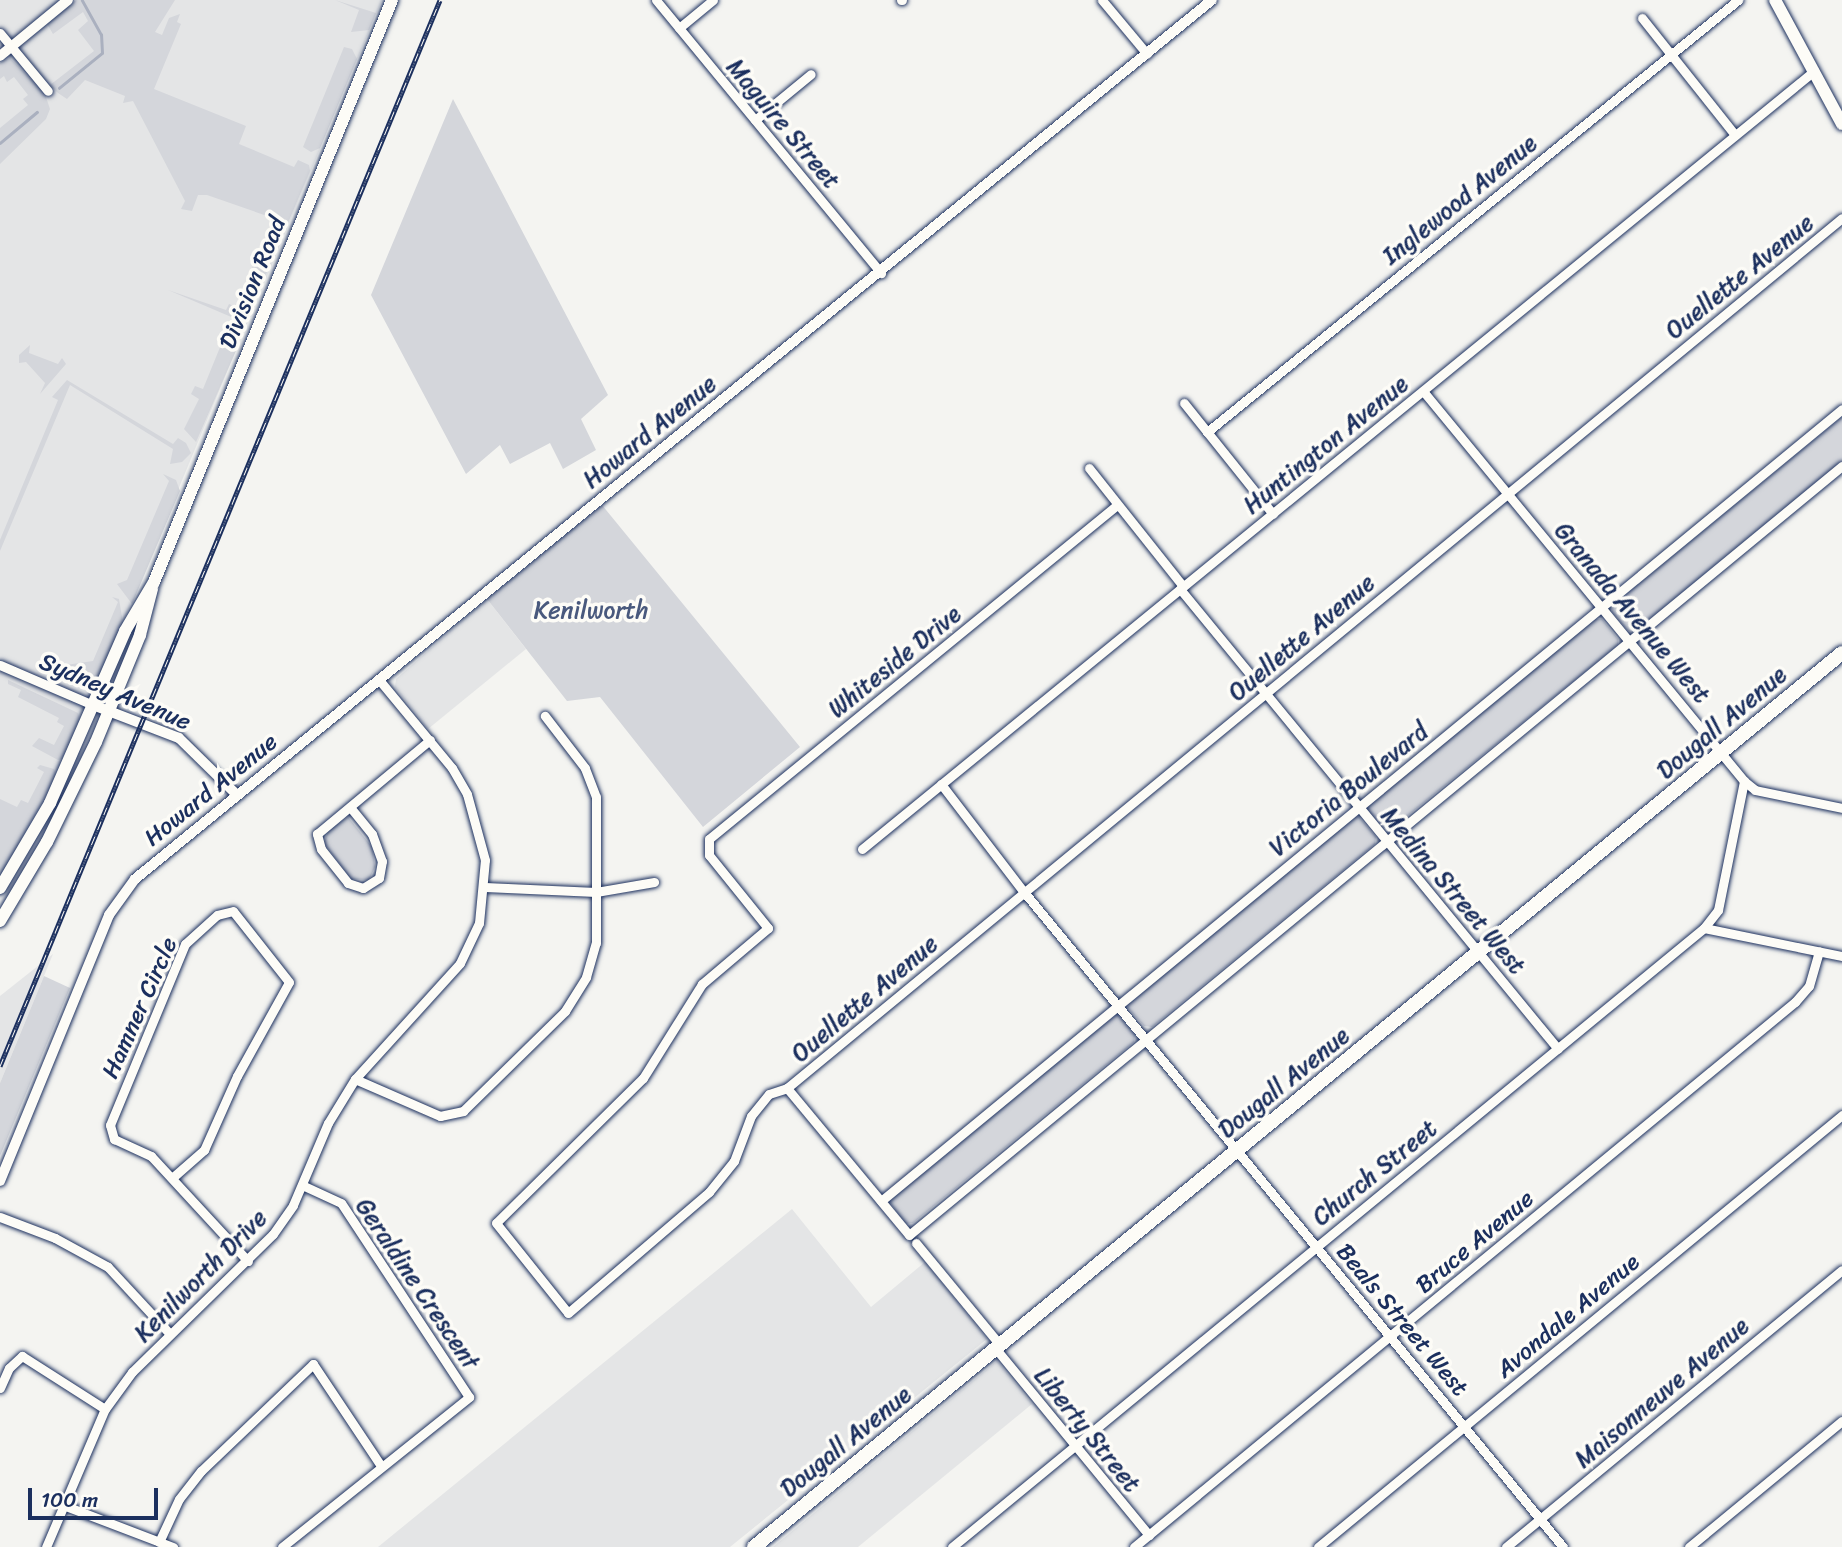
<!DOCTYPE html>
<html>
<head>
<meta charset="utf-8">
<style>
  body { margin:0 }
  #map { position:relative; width:1842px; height:1547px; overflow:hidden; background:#f4f4f1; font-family:Sriracha,sans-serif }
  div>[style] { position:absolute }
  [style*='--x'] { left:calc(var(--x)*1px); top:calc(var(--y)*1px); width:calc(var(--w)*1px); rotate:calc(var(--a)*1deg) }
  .built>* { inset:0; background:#e4e5e6 }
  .green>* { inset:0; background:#d4d6db }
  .stream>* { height:2.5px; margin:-1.25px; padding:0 1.25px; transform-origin:1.25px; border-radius:1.25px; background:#aab0bf }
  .roads { filter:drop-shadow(0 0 2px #1b2f5e) drop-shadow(0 0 2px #1b2f5e) }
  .minor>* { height:9px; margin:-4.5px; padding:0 4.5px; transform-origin:4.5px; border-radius:4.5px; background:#fdfcf7 }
  .tertiary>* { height:10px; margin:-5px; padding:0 5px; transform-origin:5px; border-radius:5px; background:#fdfcf7 }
  .secondary>* { height:12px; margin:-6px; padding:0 6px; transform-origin:6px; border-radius:6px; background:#fdfcf7 }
  .primary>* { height:14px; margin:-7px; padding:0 7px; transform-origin:7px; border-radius:7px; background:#fdfcf7 }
  .rail>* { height:5px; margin-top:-2.5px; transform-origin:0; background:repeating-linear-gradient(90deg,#fdfcf7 0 8px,#1b2f5e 0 16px); box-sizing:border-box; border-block:2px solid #1b2f5e }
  span { translate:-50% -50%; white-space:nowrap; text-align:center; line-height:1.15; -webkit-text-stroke:7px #fdfcf7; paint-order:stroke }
  .street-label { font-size:24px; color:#1b2f5e }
  .park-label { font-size:24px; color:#49597d }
  .scale { position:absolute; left:28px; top:1488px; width:130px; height:32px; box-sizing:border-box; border:4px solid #1b2f5e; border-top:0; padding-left:9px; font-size:21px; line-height:24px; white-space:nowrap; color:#1b2f5e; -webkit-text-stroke:5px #fdfcf7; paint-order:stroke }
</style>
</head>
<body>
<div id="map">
  <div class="built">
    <div style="clip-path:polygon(0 0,60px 0,0 50px)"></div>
    <div style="clip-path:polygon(76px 0,382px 0,83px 718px,42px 809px,0 877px,0 63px)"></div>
    <div style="clip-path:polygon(487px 599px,526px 649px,428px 729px,395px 687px,396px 679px)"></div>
    <div style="clip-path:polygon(53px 954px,0 1083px,0 996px)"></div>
    <div style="clip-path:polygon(792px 1209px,871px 1307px,925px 1262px,987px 1339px,730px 1547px,378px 1547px)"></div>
    <div style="clip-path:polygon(997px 1361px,1032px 1404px,858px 1547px,773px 1547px)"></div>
  </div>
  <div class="green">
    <div style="clip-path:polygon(76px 0,175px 0,155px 32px,162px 35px,169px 18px,180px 14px,177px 22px,181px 24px,154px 89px,246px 126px,239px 144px,294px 167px,298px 160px,309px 165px,310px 171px,247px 319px,236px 319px,168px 290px,226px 310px,229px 304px,236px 307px,273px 218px,207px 195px,198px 195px,192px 211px,181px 209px,185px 201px,133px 101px,123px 103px,125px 96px,85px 80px,67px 99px,58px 93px,50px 85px,94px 51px,78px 30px,88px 21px,83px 12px,53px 34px,47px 24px)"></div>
    <div style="clip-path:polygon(335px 0,376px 13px,369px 30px,351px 32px,359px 10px)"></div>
    <div style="clip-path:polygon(344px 47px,352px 49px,357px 59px,320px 148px,311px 152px,303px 147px)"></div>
    <div style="clip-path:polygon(10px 58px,45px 94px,50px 109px,46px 119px,0 164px,0 128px,28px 105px,23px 99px,28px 95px,14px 77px,7px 82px,4px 76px,0 79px,0 63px)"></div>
    <div style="clip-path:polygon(453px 99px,608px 395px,581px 419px,596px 450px,563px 469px,550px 443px,510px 464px,500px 445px,466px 474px,371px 295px)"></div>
    <div style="clip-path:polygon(231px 333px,238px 346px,196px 442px,184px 429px,199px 399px,191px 394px,195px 386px,203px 389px,225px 335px)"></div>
    <div style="clip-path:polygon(30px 345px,29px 353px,58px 364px,62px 358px,66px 364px,40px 394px,45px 383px,26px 362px,19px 363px,19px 355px)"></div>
    <div style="clip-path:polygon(67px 380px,173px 444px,178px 438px,186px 443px,191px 453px,182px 462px,170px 464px,173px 449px,70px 385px,0 551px,0 540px,58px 400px,52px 397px)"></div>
    <div style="clip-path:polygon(1842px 417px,1842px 461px,1634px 632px,1628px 631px,1612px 612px,1613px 605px)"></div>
    <div style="clip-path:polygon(163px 474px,176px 480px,180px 491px,132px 604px,117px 584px,127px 580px,169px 481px)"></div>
    <div style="clip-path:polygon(602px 505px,800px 747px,703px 827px,600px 697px,567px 701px,487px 599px)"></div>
    <div style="clip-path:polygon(112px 597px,119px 599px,123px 623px,98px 680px,89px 688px,61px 678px,66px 665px,93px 661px,118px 602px)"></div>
    <div style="clip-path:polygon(1595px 619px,1602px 619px,1618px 639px,1618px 645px,1390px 830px,1383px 830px,1368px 812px,1368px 803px)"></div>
    <div style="clip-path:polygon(8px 680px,78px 713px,80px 719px,65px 758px,58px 760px,32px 746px,39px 738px,54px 745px,64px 726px,57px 722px,59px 718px,18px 697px,21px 690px,8px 684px)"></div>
    <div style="clip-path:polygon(40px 765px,54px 769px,57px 776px,0 877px,0 799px,17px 807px,21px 800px,28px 803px,44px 772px,37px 768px)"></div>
    <div style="clip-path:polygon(348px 817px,372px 847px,375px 867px,369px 880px,351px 879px,324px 843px,328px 831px)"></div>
    <div style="clip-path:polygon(1353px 817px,1359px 817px,1376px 837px,1375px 844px,1152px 1027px,1144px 1026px,1128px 1008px,1129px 1001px)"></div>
    <div style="clip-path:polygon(44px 976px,70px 988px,0 1156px,0 1083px)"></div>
    <div style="clip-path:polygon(1112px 1015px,1118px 1015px,1135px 1035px,1134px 1042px,913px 1223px,905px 1224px,888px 1199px)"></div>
  </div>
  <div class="stream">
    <div style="--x:59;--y:88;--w:55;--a:-39.1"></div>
    <div style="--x:102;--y:53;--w:18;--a:-93"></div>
    <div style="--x:101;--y:35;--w:39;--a:-119"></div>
    <div style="--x:0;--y:143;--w:48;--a:-40"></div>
  </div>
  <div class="roads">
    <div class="minor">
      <div style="--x:656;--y:0;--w:354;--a:50.5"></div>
      <div style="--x:901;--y:0;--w:1;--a:0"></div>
      <div style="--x:1102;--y:0;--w:70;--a:50.2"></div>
      <div style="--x:1642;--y:18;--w:149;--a:51.5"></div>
      <div style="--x:679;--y:28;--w:44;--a:-39.5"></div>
      <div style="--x:0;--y:33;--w:75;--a:50.4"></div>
      <div style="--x:755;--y:120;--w:72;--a:-39.4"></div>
      <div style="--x:1423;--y:391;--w:505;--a:50.54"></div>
      <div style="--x:1744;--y:781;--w:14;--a:39"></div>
      <div style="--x:1755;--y:790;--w:89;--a:11.7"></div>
      <div style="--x:1184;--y:403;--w:142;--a:51.3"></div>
      <div style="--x:1207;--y:432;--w:685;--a:-39.13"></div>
      <div style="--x:1089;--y:468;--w:151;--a:51.5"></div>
      <div style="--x:1117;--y:505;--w:527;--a:140.7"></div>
      <div style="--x:709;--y:839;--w:16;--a:90"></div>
      <div style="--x:709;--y:855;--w:94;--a:51.1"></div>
      <div style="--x:768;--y:928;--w:87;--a:139.7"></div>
      <div style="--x:702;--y:984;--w:111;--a:122.1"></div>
      <div style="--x:643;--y:1078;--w:206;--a:135.4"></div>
      <div style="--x:496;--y:1223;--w:115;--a:51.3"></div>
      <div style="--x:568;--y:1313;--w:186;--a:-40.6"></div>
      <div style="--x:709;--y:1192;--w:40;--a:-51"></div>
      <div style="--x:734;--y:1161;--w:48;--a:-69.3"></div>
      <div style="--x:751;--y:1116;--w:28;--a:-51"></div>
      <div style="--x:769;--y:1094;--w:19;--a:-18"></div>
      <div style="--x:787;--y:1088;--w:1367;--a:-39.51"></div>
      <div style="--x:1180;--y:589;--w:595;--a:50.59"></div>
      <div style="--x:0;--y:665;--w:101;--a:23.3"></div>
      <div style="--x:941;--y:784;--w:136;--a:52.5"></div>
      <div style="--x:1024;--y:892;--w:848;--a:50.55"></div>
      <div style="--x:350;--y:807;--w:35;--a:51"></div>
      <div style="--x:372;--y:834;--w:29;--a:70"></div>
      <div style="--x:382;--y:861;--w:17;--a:100"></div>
      <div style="--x:379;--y:878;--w:19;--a:148"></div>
      <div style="--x:363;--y:888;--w:16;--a:-162"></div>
      <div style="--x:348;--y:883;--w:43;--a:-128.5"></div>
      <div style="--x:321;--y:849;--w:16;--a:-105"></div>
      <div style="--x:317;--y:834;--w:147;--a:-39.8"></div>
      <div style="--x:862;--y:849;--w:1229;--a:-39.26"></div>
      <div style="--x:485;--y:887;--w:111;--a:2.6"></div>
      <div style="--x:596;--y:892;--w:59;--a:-9.8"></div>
      <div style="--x:1704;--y:928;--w:141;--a:11.5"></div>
      <div style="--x:355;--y:1079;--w:93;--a:23.5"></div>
      <div style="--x:440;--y:1116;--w:24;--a:-12"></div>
      <div style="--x:463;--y:1111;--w:143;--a:-44.4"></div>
      <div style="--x:565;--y:1011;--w:40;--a:-58"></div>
      <div style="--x:586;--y:977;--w:35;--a:-74"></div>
      <div style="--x:596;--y:943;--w:146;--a:-90"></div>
      <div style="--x:596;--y:797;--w:31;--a:-111"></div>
      <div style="--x:585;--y:768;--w:66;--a:-127.6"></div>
      <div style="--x:787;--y:1088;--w:191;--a:50.3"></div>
      <div style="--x:909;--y:1235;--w:1209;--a:-39.5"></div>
      <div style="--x:172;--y:1178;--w:43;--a:-41.2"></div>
      <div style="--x:204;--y:1150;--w:81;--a:-66"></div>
      <div style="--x:237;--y:1076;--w:107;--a:-61"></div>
      <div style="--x:289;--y:982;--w:90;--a:-128.3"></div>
      <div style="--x:233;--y:911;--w:16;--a:166"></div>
      <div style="--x:217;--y:915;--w:43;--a:137.8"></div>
      <div style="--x:185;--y:944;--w:196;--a:112.5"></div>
      <div style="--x:110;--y:1125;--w:15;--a:74"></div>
      <div style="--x:114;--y:1139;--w:41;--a:24.7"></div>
      <div style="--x:151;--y:1156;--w:143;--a:47.3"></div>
      <div style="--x:881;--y:1201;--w:1245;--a:-39.49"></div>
      <div style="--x:0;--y:1217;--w:59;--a:20.9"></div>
      <div style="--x:55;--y:1238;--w:60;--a:28.7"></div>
      <div style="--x:108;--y:1267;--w:91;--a:47.2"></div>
      <div style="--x:916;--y:1243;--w:132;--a:50.5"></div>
      <div style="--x:996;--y:1349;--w:241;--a:50.6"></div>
      <div style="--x:0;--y:1388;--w:22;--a:-66"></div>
      <div style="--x:9;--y:1368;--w:18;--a:-43"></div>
      <div style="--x:22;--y:1356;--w:98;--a:32.6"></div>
      <div style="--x:63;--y:1505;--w:118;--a:20.9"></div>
      <div style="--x:159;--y:1542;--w:47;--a:-65.1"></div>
      <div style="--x:179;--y:1499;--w:36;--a:-52"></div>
      <div style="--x:201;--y:1471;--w:155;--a:-43.7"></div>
      <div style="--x:313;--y:1364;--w:123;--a:56.3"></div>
      <div style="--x:46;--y:1547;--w:150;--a:-66.9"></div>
      <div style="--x:105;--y:1409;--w:46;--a:-53.9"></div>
      <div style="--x:132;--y:1372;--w:197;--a:-44.4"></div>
      <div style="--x:273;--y:1234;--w:35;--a:-55"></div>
      <div style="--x:293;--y:1205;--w:89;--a:-66.9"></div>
      <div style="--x:328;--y:1123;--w:52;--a:-58.5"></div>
      <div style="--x:355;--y:1079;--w:156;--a:-47.8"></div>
      <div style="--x:460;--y:963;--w:44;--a:-64.6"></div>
      <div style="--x:479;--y:923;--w:63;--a:-84.6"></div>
      <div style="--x:485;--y:860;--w:68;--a:-105.3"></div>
      <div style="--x:467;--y:794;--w:30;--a:-120"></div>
      <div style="--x:452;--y:768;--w:113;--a:-129.6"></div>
      <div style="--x:282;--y:1547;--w:240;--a:-38.7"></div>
      <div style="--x:469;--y:1397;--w:232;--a:-123.4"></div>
      <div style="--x:341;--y:1203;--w:43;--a:-155.2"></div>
      <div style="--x:952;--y:1547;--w:974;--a:-39.46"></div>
      <div style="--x:1704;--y:928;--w:23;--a:-52"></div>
      <div style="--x:1718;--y:910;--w:132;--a:-78.6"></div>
      <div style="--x:1134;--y:1547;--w:857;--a:-39.51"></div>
      <div style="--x:1795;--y:1002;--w:21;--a:-49"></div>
      <div style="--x:1809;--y:986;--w:36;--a:-74"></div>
      <div style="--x:1318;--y:1547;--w:679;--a:-39.5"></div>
      <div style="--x:1506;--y:1547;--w:435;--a:-39.5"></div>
      <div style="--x:1689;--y:1547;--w:198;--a:-39.5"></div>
    </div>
    <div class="tertiary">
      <div style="--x:0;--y:56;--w:88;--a:-39.5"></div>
      <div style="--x:93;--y:705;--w:92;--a:21"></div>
      <div style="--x:179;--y:738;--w:81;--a:44.5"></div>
      <div style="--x:0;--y:1181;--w:287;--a:-67.7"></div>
      <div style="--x:109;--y:915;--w:44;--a:-54.2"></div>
      <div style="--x:135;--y:879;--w:1390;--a:-39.22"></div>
    </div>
    <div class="secondary">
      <div style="--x:1775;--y:0;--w:141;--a:61.6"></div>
      <div style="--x:0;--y:888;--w:99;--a:-59.5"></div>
      <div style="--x:50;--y:803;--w:188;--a:-66.4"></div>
      <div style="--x:125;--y:631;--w:57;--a:-59.4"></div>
      <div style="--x:154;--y:582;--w:629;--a:-67.76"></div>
      <div style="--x:0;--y:921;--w:92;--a:-59.3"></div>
      <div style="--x:47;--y:842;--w:111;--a:-63.9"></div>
      <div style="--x:96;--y:742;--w:116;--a:-67.6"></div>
      <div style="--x:140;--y:635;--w:48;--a:-75.4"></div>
    </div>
    <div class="primary">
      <div style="--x:754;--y:1547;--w:1408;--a:-39.41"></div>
    </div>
  </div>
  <div class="rail">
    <div style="--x:0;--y:1066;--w:1153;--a:-67.57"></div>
  </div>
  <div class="street-label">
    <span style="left:783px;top:124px;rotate:50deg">Maguire Street</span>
    <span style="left:1460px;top:200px;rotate:-39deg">Inglewood Avenue</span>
    <span style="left:1740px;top:277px;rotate:-39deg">Ouellette Avenue</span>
    <span style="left:253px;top:283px;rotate:-68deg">Division Road</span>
    <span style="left:650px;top:432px;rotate:-39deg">Howard Avenue</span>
    <span style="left:1326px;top:445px;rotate:-39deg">Huntington Avenue</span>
    <span style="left:1632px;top:613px;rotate:50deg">Granada Avenue West</span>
    <span style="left:1302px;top:638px;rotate:-40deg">Ouellette Avenue</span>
    <span style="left:895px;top:662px;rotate:-39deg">Whiteside Drive</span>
    <span style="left:115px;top:692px;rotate:23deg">Sydney Avenue</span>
    <span style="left:1722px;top:723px;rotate:-40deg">Dougall Avenue</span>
    <span style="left:211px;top:790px;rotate:-39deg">Howard Avenue</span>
    <span style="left:1349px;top:790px;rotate:-39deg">Victoria Boulevard</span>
    <span style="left:1453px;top:891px;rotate:50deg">Medina Street West</span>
    <span style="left:865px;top:999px;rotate:-40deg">Ouellette Avenue</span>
    <span style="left:140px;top:1008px;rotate:-66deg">Hamner Circle</span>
    <span style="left:1284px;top:1083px;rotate:-39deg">Dougall Avenue</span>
    <span style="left:1375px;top:1173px;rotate:-39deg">Church Street</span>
    <span style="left:1475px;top:1242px;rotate:-40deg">Bruce Avenue</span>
    <span style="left:201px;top:1276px;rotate:-45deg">Kenilworth Drive</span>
    <span style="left:417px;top:1284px;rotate:56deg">Geraldine Crescent</span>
    <span style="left:1568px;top:1316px;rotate:-40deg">Avondale Avenue</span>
    <span style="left:1402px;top:1320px;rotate:50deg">Beals Street West</span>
    <span style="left:1662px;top:1393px;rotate:-40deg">Maisonneuve Avenue</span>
    <span style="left:1087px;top:1430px;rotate:51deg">Liberty Street</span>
    <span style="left:846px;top:1442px;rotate:-39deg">Dougall Avenue</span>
  </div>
  <div class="park-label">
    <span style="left:591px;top:611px">Kenilworth</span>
  </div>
  <div class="scale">100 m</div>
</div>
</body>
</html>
